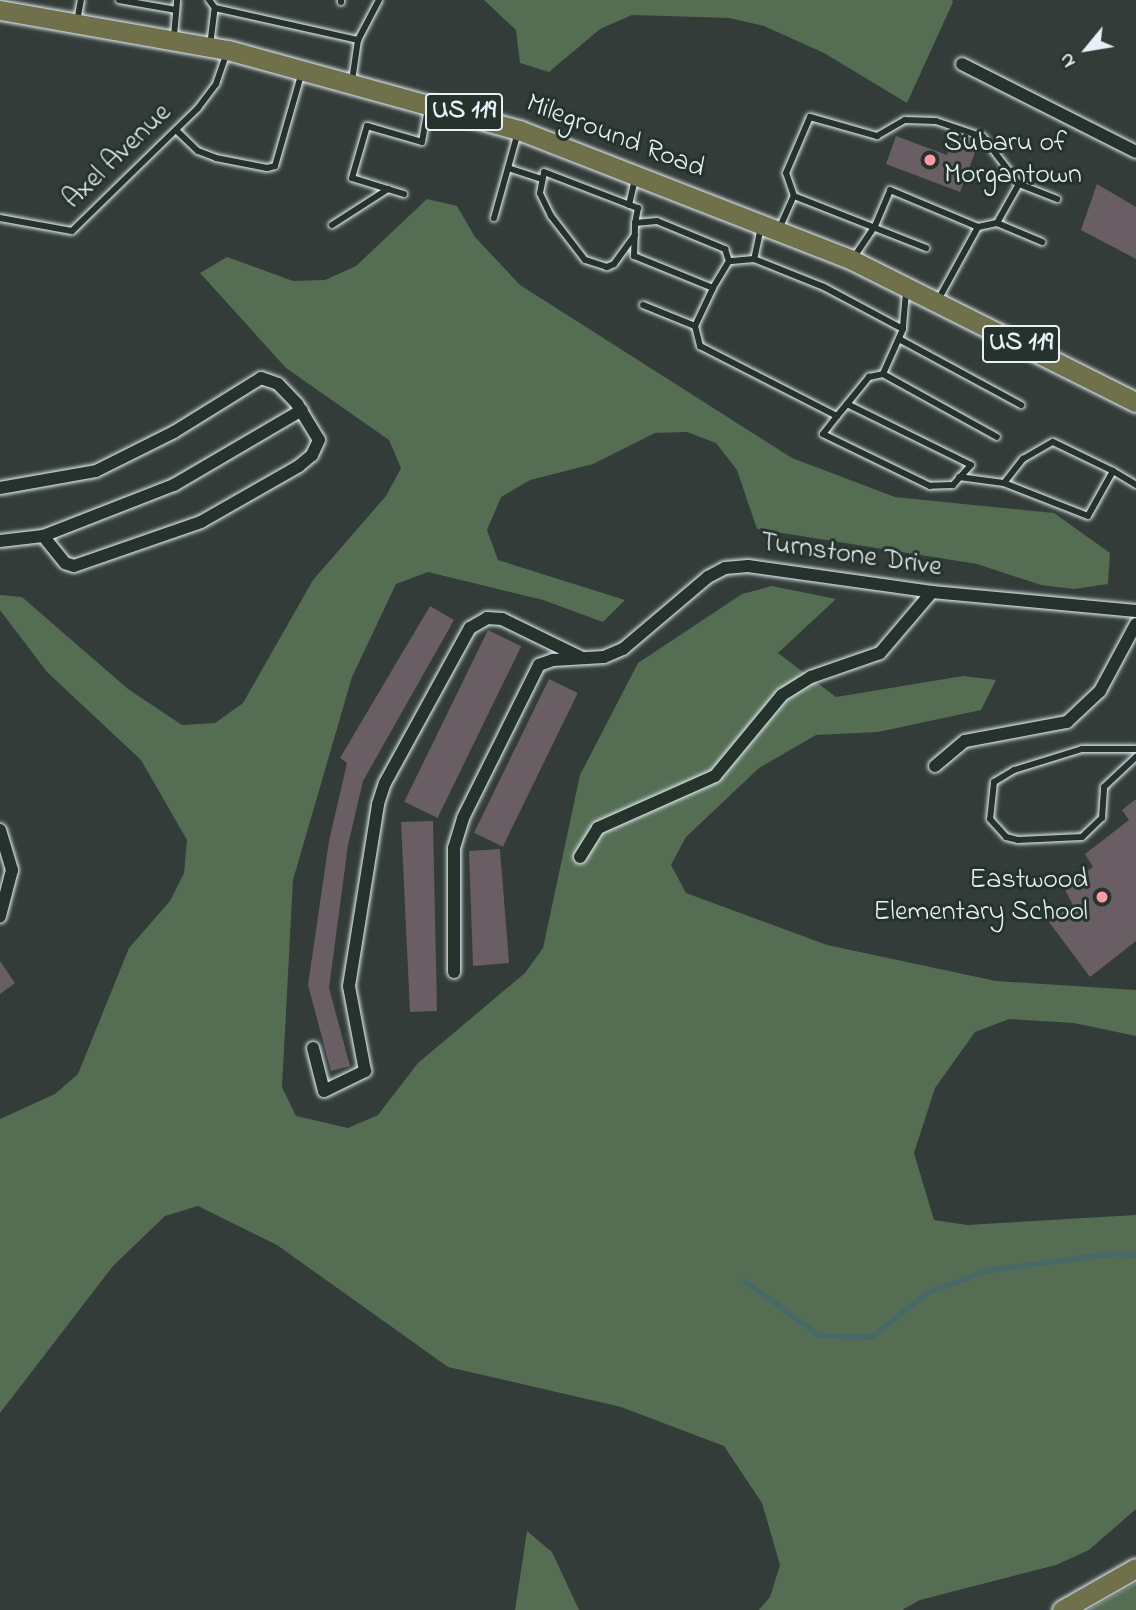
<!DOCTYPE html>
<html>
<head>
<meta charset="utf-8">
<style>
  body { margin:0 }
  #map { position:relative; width:1136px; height:1610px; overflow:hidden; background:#333c38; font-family:"Indie Flower",sans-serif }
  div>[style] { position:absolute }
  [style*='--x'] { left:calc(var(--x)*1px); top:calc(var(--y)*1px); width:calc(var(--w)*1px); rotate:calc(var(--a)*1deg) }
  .green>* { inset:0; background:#546d53 }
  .stream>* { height:4.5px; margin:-2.25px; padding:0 2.25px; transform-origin:2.25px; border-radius:2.25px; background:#446967 }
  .building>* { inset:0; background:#685e64; transform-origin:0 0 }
  .roads { filter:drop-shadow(0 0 2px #e8f1f8) drop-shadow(0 0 2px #e8f1f8) }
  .service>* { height:6px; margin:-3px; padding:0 3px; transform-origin:3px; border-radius:3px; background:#26332d }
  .minor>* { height:12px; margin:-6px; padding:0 6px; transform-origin:6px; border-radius:6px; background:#26332d }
  .primary>* { height:19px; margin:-9.5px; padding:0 9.5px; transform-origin:9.5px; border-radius:9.5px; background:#70704a }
  .dots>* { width:19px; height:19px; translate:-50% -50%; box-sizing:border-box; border:4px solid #26332d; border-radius:50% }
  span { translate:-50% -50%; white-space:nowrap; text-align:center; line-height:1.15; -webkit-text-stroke:6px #26332d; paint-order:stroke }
  .shield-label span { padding:2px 5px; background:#26332d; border:2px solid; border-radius:5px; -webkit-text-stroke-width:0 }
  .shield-label { font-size:26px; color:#e8f1f8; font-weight:700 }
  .street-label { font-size:28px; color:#e8f1f8 }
  .poi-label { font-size:28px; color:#e8f1f8 }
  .left { translate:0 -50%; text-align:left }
  .right { translate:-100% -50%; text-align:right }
  .north { position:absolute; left:1052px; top:14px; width:70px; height:70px; -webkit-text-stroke:5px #26332d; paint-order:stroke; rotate:240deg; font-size:19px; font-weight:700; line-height:28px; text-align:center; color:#e8f1f8 }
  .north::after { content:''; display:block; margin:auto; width:24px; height:32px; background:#e8f1f8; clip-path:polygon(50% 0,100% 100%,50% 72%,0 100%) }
</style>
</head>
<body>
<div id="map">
  <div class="green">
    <div style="clip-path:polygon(484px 0,952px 0,953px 2px,907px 103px,824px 53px,764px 26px,729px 18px,632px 15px,600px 29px,549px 72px,520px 63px,516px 30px)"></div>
    <div style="clip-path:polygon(427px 199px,457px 206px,475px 237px,520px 285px,792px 458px,895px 497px,1054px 513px,1110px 553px,1108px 584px,1074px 589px,1041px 585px,977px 564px,757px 529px,737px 470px,716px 443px,687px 432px,655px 433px,593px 464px,530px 480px,501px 497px,487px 530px,498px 560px,625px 600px,603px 622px,543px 600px,428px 572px,396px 584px,352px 677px,293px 880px,282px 1087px,296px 1116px,348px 1128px,378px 1115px,418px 1063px,525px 973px,543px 948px,580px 775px,638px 663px,742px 594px,772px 586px,836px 599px,778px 653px,836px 697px,963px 676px,996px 680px,981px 710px,878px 732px,816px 735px,759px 768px,686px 837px,671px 865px,686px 893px,827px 945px,996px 981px,1136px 990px,1136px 1036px,1074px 1023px,1009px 1019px,975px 1032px,935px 1088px,914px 1153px,934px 1220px,967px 1225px,1136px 1215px,1136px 1509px,1089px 1550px,1056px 1565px,920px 1600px,902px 1610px,759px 1610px,770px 1597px,780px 1565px,762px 1503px,724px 1446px,621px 1407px,448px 1367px,277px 1245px,198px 1206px,165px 1216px,113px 1266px,0 1413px,0 1119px,55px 1094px,78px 1074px,129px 948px,170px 901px,184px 873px,187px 840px,141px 760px,47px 672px,0 610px,0 595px,22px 597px,128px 689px,182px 725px,215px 723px,243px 703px,313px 580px,386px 496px,401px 468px,389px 440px,286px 368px,200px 273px,227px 257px,293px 281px,325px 280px,356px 266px)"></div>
    <div style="clip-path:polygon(527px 1531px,552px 1552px,579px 1610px,515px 1610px)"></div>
    <div style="clip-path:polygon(1136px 1583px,1136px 1610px,1088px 1610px)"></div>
  </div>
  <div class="stream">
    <div style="--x:744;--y:1280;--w:93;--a:36.3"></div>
    <div style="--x:819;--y:1335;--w:52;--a:2.2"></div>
    <div style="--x:871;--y:1337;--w:73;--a:-38.3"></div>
    <div style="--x:928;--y:1292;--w:64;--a:-20.1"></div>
    <div style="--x:988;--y:1270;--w:128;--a:-7.6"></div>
    <div style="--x:1115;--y:1253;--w:21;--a:5"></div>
  </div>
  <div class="building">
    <div style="clip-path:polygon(955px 133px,979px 142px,960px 192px,886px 164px,896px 136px,947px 155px)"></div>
    <div style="clip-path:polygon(1097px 184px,1136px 207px,1136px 259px,1081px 230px)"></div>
    <div style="clip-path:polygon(430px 606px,454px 620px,363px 781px,348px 845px,329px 988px,350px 1066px,331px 1071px,308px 985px,329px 841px,347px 763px,340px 758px)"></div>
    <div style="left:488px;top:630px;width:37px;height:191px;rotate:26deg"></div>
    <div style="left:549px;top:679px;width:32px;height:171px;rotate:26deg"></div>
    <div style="clip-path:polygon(1136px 799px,1136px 941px,1090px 977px,1049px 922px,1073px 905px,1064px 888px,1093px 867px,1085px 854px,1129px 820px,1122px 810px)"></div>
    <div style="clip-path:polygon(433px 821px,437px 1011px,410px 1012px,401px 822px)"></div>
    <div style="clip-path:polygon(500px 849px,509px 963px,473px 966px,469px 851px)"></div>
    <div style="clip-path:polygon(0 961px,15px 983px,0 994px)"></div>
  </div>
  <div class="roads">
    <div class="service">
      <div style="--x:119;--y:0;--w:58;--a:10"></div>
      <div style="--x:209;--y:0;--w:10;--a:53"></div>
      <div style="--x:341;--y:2;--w:2;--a:-90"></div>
      <div style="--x:77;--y:22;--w:22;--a:-80"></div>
      <div style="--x:174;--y:36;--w:36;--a:-85"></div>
      <div style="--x:358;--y:40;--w:45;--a:-62.3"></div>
      <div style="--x:210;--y:46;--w:38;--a:-83"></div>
      <div style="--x:215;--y:8;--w:147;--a:12.6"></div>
      <div style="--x:358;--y:40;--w:41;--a:98.3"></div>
      <div style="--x:176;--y:130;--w:30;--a:44"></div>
      <div style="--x:198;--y:151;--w:19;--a:21"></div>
      <div style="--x:216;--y:158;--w:52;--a:11.1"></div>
      <div style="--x:267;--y:168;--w:8;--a:-14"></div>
      <div style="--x:275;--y:166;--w:98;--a:-74"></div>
      <div style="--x:508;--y:168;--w:35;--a:18"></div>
      <div style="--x:404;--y:194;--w:54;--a:-162.9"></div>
      <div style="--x:352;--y:178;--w:54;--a:-73.9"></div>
      <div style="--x:367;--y:126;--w:57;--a:16.2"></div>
      <div style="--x:422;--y:142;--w:36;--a:-80"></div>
      <div style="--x:794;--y:196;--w:24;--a:-109"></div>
      <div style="--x:786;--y:173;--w:61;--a:-66.8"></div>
      <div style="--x:810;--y:117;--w:70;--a:15.8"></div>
      <div style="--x:877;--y:136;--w:32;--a:-30"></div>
      <div style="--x:905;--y:120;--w:31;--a:2"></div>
      <div style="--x:936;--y:121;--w:50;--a:18.8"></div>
      <div style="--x:983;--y:137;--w:59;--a:52.5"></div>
      <div style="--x:629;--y:205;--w:27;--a:-77"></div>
      <div style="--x:0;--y:218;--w:73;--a:10.2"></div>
      <div style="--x:72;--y:231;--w:176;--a:-44.3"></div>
      <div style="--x:198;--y:108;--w:30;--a:-53"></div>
      <div style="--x:216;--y:84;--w:34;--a:-71"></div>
      <div style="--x:494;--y:218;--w:89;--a:-74.4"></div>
      <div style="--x:997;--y:223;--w:45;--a:-60.6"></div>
      <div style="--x:1019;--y:184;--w:41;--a:21.5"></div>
      <div style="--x:332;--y:225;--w:67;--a:-32.7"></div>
      <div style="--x:761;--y:227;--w:33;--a:102"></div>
      <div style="--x:754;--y:259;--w:25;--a:175"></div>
      <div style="--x:729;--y:261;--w:31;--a:121"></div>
      <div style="--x:713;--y:288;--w:42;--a:115.3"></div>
      <div style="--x:695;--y:326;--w:21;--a:76"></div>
      <div style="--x:700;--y:346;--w:154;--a:27.1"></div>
      <div style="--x:978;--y:227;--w:19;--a:-12"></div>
      <div style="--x:997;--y:223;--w:49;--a:22.9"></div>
      <div style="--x:779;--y:229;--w:36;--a:-66"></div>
      <div style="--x:794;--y:196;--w:142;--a:21.5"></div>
      <div style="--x:635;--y:235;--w:36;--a:126"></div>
      <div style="--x:614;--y:264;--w:8;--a:157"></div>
      <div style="--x:607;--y:267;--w:23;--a:-162"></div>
      <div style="--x:585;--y:260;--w:56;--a:-127.7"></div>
      <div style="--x:551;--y:216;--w:25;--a:-116"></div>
      <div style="--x:540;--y:193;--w:21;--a:-79"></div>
      <div style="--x:544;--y:172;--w:101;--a:21"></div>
      <div style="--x:638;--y:208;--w:15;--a:101"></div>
      <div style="--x:854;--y:257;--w:37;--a:-56"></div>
      <div style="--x:875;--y:226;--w:39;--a:-67"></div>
      <div style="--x:890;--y:190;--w:95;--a:22.8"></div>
      <div style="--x:978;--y:227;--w:83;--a:118.7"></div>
      <div style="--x:754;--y:259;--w:75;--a:21.8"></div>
      <div style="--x:824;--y:287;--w:89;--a:28"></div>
      <div style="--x:713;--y:288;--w:85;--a:-157.9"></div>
      <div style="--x:634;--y:256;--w:33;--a:-88"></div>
      <div style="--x:635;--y:223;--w:22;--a:-5"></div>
      <div style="--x:657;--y:221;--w:74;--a:22.4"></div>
      <div style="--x:725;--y:249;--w:13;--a:72"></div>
      <div style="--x:906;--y:292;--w:37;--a:95"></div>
      <div style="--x:903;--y:329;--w:49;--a:114"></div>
      <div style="--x:883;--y:374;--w:130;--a:28.9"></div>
      <div style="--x:643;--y:305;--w:56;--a:22"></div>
      <div style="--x:899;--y:339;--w:139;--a:28.4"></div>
      <div style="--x:847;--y:404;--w:138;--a:26.2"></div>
      <div style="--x:971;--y:465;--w:27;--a:132"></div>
      <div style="--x:953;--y:485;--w:23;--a:178"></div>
      <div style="--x:930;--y:486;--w:119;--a:-154.1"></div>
      <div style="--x:823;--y:434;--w:23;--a:-52"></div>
      <div style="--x:837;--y:416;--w:16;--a:-50"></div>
      <div style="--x:847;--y:404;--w:35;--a:-51"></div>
      <div style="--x:869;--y:377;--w:14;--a:-12"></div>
      <div style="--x:1113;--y:471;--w:27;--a:31"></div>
      <div style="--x:959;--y:477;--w:45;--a:7.6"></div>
      <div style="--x:1004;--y:483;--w:31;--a:-52"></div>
      <div style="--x:1023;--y:459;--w:34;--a:-30"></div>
      <div style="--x:1053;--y:442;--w:67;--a:25.8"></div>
      <div style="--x:1113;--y:471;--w:51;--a:119.1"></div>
      <div style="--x:1088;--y:516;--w:90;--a:-158.6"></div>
      <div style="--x:1136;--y:749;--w:54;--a:180"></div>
      <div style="--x:1082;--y:749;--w:71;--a:162.8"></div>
      <div style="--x:1014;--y:770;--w:23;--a:149"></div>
      <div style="--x:994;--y:782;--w:37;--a:96"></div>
      <div style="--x:990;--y:819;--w:24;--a:48"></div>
      <div style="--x:1006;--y:837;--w:12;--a:14"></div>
      <div style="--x:1018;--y:840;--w:64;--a:-2.7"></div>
      <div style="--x:1082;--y:837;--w:28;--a:-44"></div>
      <div style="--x:1102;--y:818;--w:31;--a:-86"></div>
      <div style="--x:1104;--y:787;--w:44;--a:-43.2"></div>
    </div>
    <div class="minor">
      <div style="--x:962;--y:64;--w:195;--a:26.8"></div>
      <div style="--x:0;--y:488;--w:97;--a:-10"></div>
      <div style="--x:96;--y:471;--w:87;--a:-26.6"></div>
      <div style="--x:174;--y:432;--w:102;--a:-31.8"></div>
      <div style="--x:261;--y:378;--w:18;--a:19"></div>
      <div style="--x:278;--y:384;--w:28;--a:46"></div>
      <div style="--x:297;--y:404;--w:42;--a:58.6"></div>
      <div style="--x:319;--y:440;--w:17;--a:115"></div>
      <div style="--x:312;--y:455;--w:17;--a:140"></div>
      <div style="--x:299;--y:466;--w:113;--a:150.3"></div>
      <div style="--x:201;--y:522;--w:134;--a:160.9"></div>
      <div style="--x:74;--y:566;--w:9;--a:-162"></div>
      <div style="--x:65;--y:563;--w:35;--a:-129"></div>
      <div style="--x:0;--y:541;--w:43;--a:-6.6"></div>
      <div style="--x:43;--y:536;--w:141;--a:-21.3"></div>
      <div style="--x:174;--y:485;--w:148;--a:-30.4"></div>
      <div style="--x:935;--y:766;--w:39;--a:-40"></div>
      <div style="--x:965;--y:741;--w:104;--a:-10.6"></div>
      <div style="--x:1067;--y:722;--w:45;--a:-43.2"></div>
      <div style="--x:1100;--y:691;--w:76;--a:-61.8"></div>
      <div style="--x:0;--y:830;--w:42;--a:73.3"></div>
      <div style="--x:12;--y:870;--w:48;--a:104.6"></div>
      <div style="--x:580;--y:857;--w:34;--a:-58"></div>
      <div style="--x:598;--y:828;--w:128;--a:-24"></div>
      <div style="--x:715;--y:776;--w:105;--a:-50.4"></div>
      <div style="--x:782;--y:695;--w:34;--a:-32"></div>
      <div style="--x:811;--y:677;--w:73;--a:-19.2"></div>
      <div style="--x:880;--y:653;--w:80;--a:-49.6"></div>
      <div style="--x:454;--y:972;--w:124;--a:-90"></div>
      <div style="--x:454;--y:848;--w:31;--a:-73"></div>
      <div style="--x:463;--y:818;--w:171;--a:-63.6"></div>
      <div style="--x:539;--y:665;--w:15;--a:-20"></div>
      <div style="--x:553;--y:660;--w:51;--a:-3.4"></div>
      <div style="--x:604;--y:657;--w:21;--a:-23"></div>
      <div style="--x:623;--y:649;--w:111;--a:-40.3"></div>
      <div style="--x:708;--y:577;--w:19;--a:-28"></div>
      <div style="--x:725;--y:568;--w:23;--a:-5"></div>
      <div style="--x:748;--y:566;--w:186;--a:8"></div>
      <div style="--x:932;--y:592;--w:205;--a:5.3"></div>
      <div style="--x:313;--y:1048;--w:44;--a:75.7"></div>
      <div style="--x:324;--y:1091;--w:46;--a:-26"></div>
      <div style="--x:365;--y:1071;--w:86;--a:-100.7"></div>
      <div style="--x:349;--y:986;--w:184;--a:-80.9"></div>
      <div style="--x:378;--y:804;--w:22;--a:-72"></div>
      <div style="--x:385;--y:783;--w:177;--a:-61.3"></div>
      <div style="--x:470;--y:628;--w:20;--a:-30"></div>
      <div style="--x:487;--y:618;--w:15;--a:4"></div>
      <div style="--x:502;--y:619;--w:89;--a:26"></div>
    </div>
    <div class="primary">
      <div style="--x:0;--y:10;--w:231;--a:10"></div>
      <div style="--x:228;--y:50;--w:302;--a:15.4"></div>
      <div style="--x:519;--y:130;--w:357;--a:21.3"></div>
      <div style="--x:852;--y:260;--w:318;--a:26.6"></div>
      <div style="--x:1062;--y:1610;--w:85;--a:-29.6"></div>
    </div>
  </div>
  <div class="dots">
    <div style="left:930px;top:160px;background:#ff9aa2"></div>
    <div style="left:1102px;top:897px;background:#ff9aa2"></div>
  </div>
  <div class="shield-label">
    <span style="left:464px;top:112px">US 119</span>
    <span style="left:1021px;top:344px">US 119</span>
  </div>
  <div class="street-label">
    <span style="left:615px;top:137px;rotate:21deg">Mileground Road</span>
    <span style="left:118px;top:157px;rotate:-44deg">Axel Avenue</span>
    <span style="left:851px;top:556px;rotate:8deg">Turnstone Drive</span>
  </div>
  <div class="poi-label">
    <span class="left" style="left:944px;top:160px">Subaru of<br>Morgantown</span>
    <span class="right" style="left:1088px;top:897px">Eastwood<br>Elementary School</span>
  </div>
  <div class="north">N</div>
</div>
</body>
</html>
